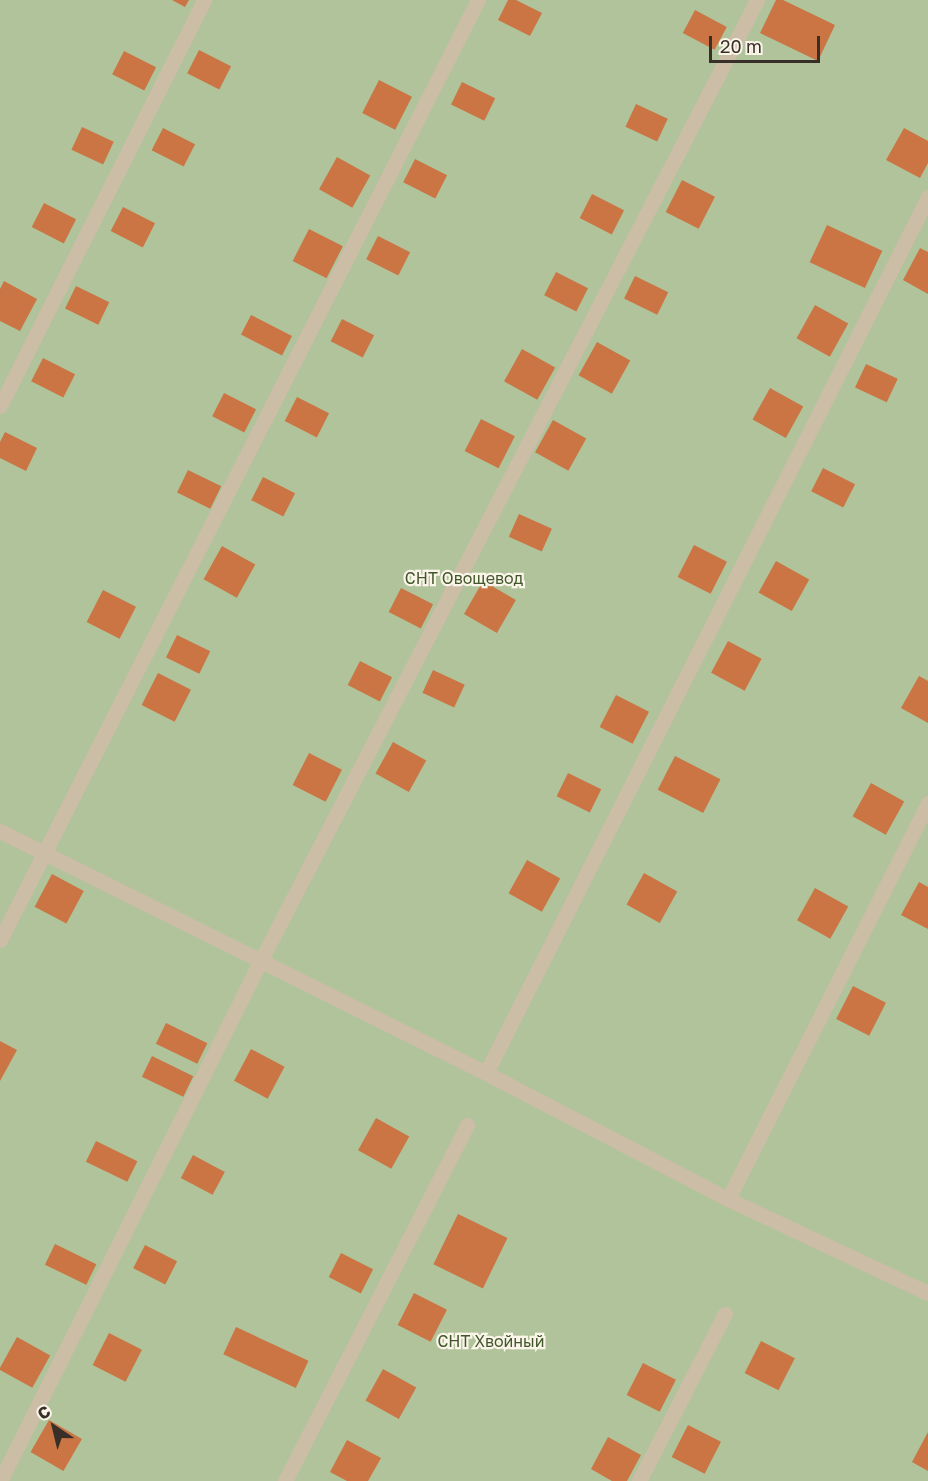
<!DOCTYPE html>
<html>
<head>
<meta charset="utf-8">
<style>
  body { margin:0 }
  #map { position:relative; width:928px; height:1481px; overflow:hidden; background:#f3ebdc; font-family:"Golos Text",sans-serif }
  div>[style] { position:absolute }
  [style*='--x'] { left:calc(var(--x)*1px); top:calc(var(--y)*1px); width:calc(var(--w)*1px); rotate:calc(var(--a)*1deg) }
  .green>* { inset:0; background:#b0c39b; transform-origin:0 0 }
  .building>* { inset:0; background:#ca7543; transform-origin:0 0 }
  .minor>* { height:15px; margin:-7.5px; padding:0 7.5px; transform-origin:7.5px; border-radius:7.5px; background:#ccbda7 }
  span { translate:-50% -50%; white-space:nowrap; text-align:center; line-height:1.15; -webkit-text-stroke:4.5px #faf4e9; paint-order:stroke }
  .park-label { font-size:16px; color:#41572b }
  .north { position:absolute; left:24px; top:1397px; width:60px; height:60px; -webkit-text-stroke:4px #faf4e9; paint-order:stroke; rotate:325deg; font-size:16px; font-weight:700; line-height:24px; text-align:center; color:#382f28 }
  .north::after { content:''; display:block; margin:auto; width:21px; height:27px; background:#382f28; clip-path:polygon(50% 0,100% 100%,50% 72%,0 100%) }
  .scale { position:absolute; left:709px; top:36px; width:111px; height:27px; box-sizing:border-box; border:3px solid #382f28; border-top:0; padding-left:8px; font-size:18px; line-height:21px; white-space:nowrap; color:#382f28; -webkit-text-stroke:4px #faf4e9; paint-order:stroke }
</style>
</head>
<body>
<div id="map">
  <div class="green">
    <div style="left:0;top:0;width:928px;height:1481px"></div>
  </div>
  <div class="building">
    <div style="clip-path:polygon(172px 0,189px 0,185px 7px)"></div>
    <div style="clip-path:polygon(508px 0,516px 0,542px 13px,530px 36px,498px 20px)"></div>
    <div style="clip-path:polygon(776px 0,783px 0,835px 25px,818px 61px,760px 33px)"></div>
    <div style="left:695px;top:10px;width:36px;height:26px;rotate:28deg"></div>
    <div style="left:199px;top:50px;width:36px;height:26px;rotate:27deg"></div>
    <div style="left:124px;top:51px;width:36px;height:26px;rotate:27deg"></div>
    <div style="left:379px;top:80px;width:37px;height:37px;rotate:27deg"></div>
    <div style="left:462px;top:82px;width:37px;height:25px;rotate:26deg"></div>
    <div style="left:636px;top:104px;width:35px;height:25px;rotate:25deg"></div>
    <div style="left:82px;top:127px;width:35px;height:25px;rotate:25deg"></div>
    <div style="left:163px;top:128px;width:36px;height:25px;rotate:27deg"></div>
    <div style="clip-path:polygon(904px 128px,928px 141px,928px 163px,920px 178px,886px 160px)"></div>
    <div style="left:337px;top:157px;width:38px;height:37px;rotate:29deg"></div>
    <div style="left:415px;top:159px;width:36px;height:26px;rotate:27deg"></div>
    <div style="left:682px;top:180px;width:37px;height:36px;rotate:27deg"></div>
    <div style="left:592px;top:194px;width:36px;height:27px;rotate:27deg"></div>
    <div style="left:44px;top:203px;width:36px;height:27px;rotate:27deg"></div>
    <div style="left:123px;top:207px;width:36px;height:27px;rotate:27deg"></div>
    <div style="left:827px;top:225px;width:61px;height:41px;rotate:25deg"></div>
    <div style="left:309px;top:229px;width:38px;height:36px;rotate:27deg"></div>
    <div style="left:378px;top:236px;width:36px;height:26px;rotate:27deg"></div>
    <div style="clip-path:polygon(920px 248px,928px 252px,928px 294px,903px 280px)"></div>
    <div style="left:556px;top:272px;width:36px;height:26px;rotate:27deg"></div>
    <div style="left:635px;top:276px;width:37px;height:25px;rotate:26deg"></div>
    <div style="clip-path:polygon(4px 281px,37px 299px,20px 331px,0 321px,0 289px)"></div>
    <div style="left:76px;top:286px;width:37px;height:25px;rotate:26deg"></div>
    <div style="left:815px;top:305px;width:38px;height:38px;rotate:29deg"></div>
    <div style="left:251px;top:315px;width:46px;height:22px;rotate:27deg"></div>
    <div style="left:342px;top:319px;width:36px;height:25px;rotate:27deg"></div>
    <div style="left:597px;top:342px;width:38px;height:38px;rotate:29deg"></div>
    <div style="left:522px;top:349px;width:38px;height:37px;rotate:29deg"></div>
    <div style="left:43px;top:358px;width:36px;height:26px;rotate:27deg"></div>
    <div style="left:866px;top:364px;width:35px;height:26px;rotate:25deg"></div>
    <div style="left:770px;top:388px;width:38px;height:36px;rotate:29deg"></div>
    <div style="left:224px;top:393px;width:36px;height:26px;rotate:27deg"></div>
    <div style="left:297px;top:397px;width:36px;height:27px;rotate:27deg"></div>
    <div style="left:481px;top:419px;width:38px;height:36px;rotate:27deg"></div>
    <div style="left:553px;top:420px;width:38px;height:37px;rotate:29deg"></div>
    <div style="clip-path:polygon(5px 432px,37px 448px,26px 471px,0 458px,0 442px)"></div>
    <div style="left:823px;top:468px;width:36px;height:26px;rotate:27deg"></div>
    <div style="left:188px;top:470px;width:37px;height:25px;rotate:26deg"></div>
    <div style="left:263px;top:477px;width:36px;height:26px;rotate:27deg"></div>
    <div style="left:519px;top:514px;width:36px;height:25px;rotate:24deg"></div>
    <div style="left:694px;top:545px;width:37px;height:36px;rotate:27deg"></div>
    <div style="left:222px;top:546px;width:38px;height:38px;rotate:29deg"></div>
    <div style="left:776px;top:561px;width:38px;height:36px;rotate:29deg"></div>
    <div style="left:483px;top:581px;width:38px;height:38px;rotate:30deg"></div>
    <div style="left:401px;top:588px;width:36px;height:27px;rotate:27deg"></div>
    <div style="left:103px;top:590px;width:37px;height:36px;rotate:27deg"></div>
    <div style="left:177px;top:635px;width:37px;height:25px;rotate:26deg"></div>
    <div style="left:728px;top:641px;width:38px;height:36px;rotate:28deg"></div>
    <div style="left:360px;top:661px;width:36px;height:27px;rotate:27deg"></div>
    <div style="left:433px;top:670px;width:35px;height:25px;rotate:25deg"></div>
    <div style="left:158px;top:673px;width:37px;height:36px;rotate:27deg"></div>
    <div style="clip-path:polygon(919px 676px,928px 681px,928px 723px,901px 708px)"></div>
    <div style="left:616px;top:695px;width:37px;height:36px;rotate:27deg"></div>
    <div style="left:393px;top:742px;width:38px;height:36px;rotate:29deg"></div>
    <div style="left:309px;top:753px;width:37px;height:36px;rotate:27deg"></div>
    <div style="left:675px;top:756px;width:51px;height:38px;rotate:27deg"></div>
    <div style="left:568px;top:773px;width:37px;height:26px;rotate:26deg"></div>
    <div style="left:871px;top:783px;width:38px;height:38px;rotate:29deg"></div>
    <div style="left:527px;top:860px;width:38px;height:38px;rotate:29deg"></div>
    <div style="left:644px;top:873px;width:38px;height:36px;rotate:29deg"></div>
    <div style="left:52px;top:874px;width:36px;height:37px;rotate:28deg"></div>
    <div style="clip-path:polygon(919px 882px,928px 887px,928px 929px,901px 915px)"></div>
    <div style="left:815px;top:888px;width:38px;height:37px;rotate:29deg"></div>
    <div style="left:853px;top:986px;width:37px;height:37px;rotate:27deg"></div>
    <div style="left:166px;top:1023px;width:46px;height:23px;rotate:26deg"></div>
    <div style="clip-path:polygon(0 1041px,17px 1050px,0 1081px)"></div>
    <div style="left:251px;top:1049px;width:38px;height:36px;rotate:28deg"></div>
    <div style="left:152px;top:1056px;width:46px;height:23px;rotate:26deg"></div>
    <div style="left:376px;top:1118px;width:38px;height:37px;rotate:29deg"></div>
    <div style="left:96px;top:1141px;width:46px;height:23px;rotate:26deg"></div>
    <div style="left:193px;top:1155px;width:36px;height:26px;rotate:28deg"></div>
    <div style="left:458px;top:1214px;width:55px;height:56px;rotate:26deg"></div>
    <div style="left:55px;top:1244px;width:46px;height:23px;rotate:26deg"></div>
    <div style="left:145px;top:1245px;width:36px;height:26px;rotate:27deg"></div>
    <div style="left:341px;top:1253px;width:36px;height:27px;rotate:27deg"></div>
    <div style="left:414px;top:1293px;width:37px;height:36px;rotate:27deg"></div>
    <div style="left:236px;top:1327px;width:80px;height:30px;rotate:25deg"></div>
    <div style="left:109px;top:1333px;width:37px;height:36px;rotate:27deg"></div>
    <div style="left:17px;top:1337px;width:38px;height:37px;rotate:29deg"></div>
    <div style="left:761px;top:1341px;width:38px;height:36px;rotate:27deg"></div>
    <div style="left:643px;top:1363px;width:37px;height:36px;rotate:27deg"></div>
    <div style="left:383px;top:1369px;width:38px;height:36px;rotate:29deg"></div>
    <div style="left:49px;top:1420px;width:38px;height:37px;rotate:30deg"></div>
    <div style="left:688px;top:1425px;width:37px;height:36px;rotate:27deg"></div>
    <div style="clip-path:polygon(928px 1432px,928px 1471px,912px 1462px)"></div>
    <div style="clip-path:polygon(608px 1437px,641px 1455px,627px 1481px,612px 1481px,591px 1469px)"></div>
    <div style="clip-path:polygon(347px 1440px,381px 1458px,368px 1481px,347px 1481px,330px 1472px)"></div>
  </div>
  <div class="minor">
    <div style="--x:0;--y:406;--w:454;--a:-63.3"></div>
    <div style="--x:0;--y:831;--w:543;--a:26.47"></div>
    <div style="--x:486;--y:1073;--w:273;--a:27.5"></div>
    <div style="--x:728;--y:1199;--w:221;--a:25.2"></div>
    <div style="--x:0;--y:940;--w:1055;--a:-63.05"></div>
    <div style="--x:486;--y:1073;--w:981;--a:-63.23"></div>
    <div style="--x:728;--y:1199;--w:444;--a:-63.2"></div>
    <div style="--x:0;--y:1481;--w:580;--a:-63.39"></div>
    <div style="--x:260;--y:962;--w:1083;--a:-62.68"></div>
    <div style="--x:285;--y:1481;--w:400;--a:-62.9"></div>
    <div style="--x:639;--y:1481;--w:188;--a:-62.8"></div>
  </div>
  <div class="park-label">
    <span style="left:464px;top:578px">СНТ Овощевод</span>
    <span style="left:491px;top:1341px">СНТ Хвойный</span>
  </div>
  <div class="north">С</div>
  <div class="scale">20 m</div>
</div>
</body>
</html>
